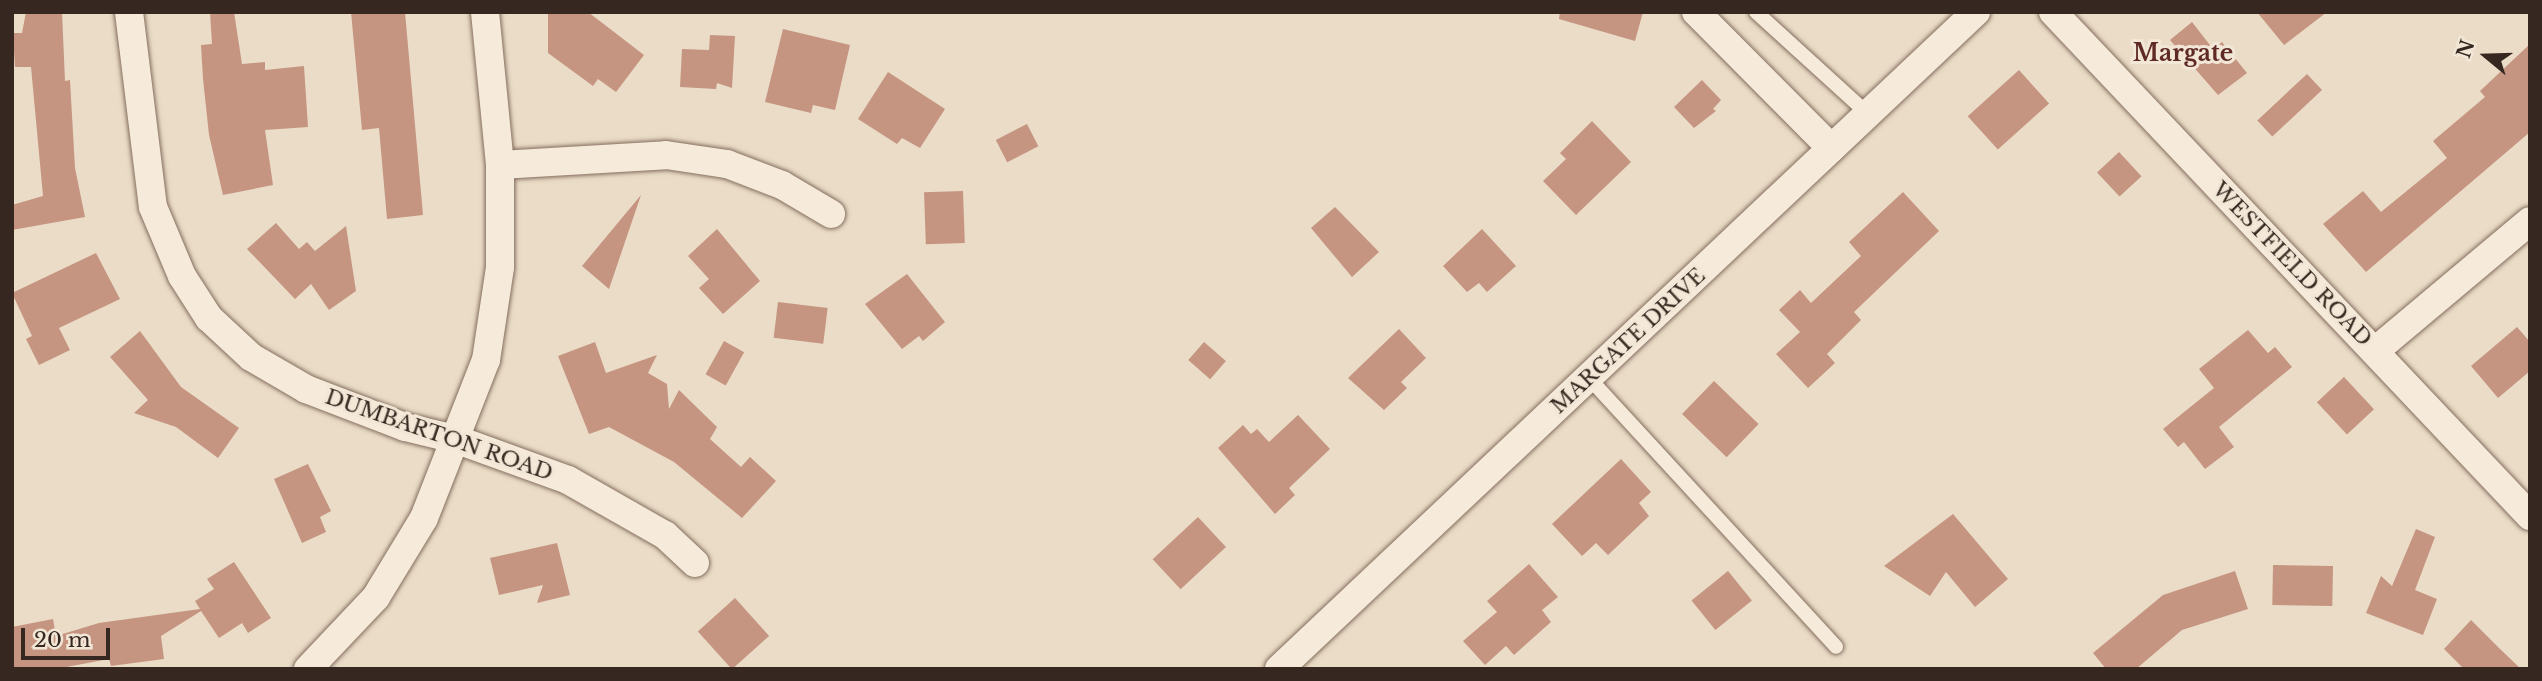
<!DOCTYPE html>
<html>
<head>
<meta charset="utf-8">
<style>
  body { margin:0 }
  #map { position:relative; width:2542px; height:681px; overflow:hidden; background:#eadcc7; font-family:"Libre Baskerville",serif }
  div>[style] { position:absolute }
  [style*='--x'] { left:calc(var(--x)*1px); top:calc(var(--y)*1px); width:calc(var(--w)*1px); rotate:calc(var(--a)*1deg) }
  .building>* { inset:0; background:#c59581; transform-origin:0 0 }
  .roads { filter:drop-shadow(0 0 2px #846e5e) drop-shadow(0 0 2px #846e5e) }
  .lane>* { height:14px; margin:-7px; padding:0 7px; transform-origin:7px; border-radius:7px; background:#f6eada }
  .street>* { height:28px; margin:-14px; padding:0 14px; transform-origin:14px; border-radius:14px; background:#f6eada }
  span { translate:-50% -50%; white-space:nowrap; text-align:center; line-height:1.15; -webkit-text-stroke:6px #f2e7d6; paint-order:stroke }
  .street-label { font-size:21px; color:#362820 }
  .neighbourhood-label { font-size:23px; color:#5f2924; font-weight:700 }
  .frame { position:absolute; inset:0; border:14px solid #362820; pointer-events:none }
  .north { position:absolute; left:2451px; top:21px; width:70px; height:70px; -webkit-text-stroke:5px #f2e7d6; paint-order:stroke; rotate:289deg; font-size:19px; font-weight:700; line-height:28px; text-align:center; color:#362820 }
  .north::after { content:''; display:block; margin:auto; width:24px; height:32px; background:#362820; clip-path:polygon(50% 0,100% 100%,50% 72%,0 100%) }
  .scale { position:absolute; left:21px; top:628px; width:89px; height:32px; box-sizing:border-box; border:4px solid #362820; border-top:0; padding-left:9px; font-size:21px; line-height:24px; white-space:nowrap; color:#362820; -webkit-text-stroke:5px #f2e7d6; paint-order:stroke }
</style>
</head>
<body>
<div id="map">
  <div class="building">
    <div style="clip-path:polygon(26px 12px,62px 12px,65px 81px,70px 80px,75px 168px,85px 217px,12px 230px,12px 205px,43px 196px,31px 67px,15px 67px,13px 33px,22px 33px)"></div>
    <div style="clip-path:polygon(210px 12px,234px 12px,242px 64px,265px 62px,265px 70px,304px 66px,308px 127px,265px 130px,273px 185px,223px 195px,209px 135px,203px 79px,201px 45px,212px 44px)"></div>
    <div style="clip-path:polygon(351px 12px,405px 12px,423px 215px,387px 219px,379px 128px,362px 130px)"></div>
    <div style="clip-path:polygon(548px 12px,588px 12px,644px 55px,616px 92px,598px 79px,593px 86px,548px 53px)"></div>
    <div style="clip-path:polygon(1560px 12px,1643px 12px,1635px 41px,1559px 19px)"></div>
    <div style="clip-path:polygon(2257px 12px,2327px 12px,2284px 45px)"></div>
    <div style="clip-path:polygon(2192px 22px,2213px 49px,2222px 42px,2247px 73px,2218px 95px,2170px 40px)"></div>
    <div style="clip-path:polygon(783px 29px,850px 45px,835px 110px,813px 105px,811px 113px,765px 102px)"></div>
    <div style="clip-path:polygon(710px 35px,735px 36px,732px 88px,717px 83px,716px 89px,680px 87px,682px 49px,709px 50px)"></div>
    <div style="clip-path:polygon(2530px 44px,2530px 132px,2366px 272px,2323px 224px,2363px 191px,2381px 212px,2447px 158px,2433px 141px,2485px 97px,2480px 91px)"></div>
    <div style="left:2019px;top:70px;width:45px;height:69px;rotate:48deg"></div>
    <div style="clip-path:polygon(888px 72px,945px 109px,920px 148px,902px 138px,897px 144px,858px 119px)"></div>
    <div style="left:2307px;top:74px;width:22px;height:68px;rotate:47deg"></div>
    <div style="clip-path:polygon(1702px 80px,1721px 100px,1713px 109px,1716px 111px,1694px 128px,1674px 107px)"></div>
    <div style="clip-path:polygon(1592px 121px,1631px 162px,1576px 215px,1543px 181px,1566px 159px,1560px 153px)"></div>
    <div style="left:1027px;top:124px;width:25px;height:35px;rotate:63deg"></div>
    <div style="left:2119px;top:152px;width:33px;height:30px;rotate:47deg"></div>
    <div style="left:963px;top:191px;width:52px;height:39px;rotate:88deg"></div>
    <div style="clip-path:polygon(1903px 192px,1939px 231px,1854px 312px,1861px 320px,1827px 354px,1835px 363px,1808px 388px,1776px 354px,1800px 332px,1779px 310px,1800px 290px,1811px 303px,1861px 256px,1849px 242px)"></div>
    <div style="clip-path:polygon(641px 195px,609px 289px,582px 266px)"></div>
    <div style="clip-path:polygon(1335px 207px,1379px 252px,1352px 277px,1311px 228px)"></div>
    <div style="clip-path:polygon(276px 223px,299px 249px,307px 242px,315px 251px,346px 226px,356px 291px,329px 310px,311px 284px,295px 299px,247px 249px)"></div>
    <div style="clip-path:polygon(717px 229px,760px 281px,723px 314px,699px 288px,709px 279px,688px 256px)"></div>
    <div style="clip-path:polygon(1482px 229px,1516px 266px,1487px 292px,1479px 283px,1467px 292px,1443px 266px)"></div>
    <div style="clip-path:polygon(96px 253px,120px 299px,59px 328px,70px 350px,39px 365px,26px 339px,32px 336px,12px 293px)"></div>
    <div style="clip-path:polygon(907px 274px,945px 322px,923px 341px,919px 336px,902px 349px,865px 304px)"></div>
    <div style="left:778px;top:302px;width:50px;height:36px;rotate:7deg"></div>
    <div style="clip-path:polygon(2517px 327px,2530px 342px,2530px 371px,2498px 398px,2471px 366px)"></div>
    <div style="clip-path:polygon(1399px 329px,1426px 358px,1401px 382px,1407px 388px,1384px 410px,1348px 378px)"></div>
    <div style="clip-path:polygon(2248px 330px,2268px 353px,2275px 347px,2292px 367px,2219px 427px,2234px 447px,2205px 469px,2184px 442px,2178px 447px,2163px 429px,2214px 388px,2199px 369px)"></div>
    <div style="clip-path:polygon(140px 331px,181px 387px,239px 428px,218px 458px,176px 427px,134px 413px,148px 400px,110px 357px)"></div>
    <div style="left:724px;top:341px;width:23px;height:38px;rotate:29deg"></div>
    <div style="clip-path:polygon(595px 342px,606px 373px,657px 355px,648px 373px,667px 384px,669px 409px,679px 390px,717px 427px,710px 439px,741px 467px,750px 457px,776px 481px,742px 518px,674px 462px,609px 427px,589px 434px,558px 356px)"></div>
    <div style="left:1204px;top:342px;width:29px;height:24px;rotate:41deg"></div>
    <div style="left:2344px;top:377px;width:44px;height:37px;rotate:47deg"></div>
    <div style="left:1714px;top:381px;width:62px;height:46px;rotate:44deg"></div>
    <div style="clip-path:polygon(1298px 415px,1330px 449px,1289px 488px,1295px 495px,1275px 514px,1218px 448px,1243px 425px,1251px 434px,1257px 429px,1269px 442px)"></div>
    <div style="clip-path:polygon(1621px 459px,1651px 492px,1639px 503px,1649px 516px,1608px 555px,1596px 543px,1582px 556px,1552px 524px)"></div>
    <div style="clip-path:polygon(308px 464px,331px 511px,320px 517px,326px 532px,302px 543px,274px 479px)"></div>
    <div style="clip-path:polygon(1953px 514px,2008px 579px,1975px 607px,1946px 572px,1930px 596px,1884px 566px)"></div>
    <div style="left:1198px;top:517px;width:41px;height:62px;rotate:47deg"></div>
    <div style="clip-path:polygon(2416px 529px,2435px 537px,2415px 590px,2437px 599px,2423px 635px,2366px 613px,2381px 576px,2392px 586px)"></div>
    <div style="clip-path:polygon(557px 543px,570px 595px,537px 603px,543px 585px,499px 595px,490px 558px)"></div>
    <div style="clip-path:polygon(234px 562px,271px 618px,248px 633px,242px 623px,219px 638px,201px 611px,161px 636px,164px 659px,111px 666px,109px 659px,56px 669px,12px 669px,12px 627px,53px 619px,56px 636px,99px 623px,200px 609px,195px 601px,214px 589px,207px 579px)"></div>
    <div style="clip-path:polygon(1529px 564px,1558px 597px,1542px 610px,1551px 622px,1514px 655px,1506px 646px,1485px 665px,1463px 641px,1497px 612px,1487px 601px)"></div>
    <div style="left:2273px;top:565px;width:60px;height:40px;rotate:1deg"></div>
    <div style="left:1728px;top:571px;width:38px;height:47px;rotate:51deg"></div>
    <div style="clip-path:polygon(2235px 571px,2248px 609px,2182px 630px,2136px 669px,2106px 669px,2093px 653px,2163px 595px)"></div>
    <div style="left:735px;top:598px;width:51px;height:50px;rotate:48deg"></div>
    <div style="clip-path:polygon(2471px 620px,2499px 648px,2521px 669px,2464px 669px,2444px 649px)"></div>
  </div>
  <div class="roads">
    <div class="lane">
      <div style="--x:1756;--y:12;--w:151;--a:42.3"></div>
      <div style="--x:1589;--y:378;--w:365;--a:47.4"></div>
    </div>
    <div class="street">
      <div style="--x:129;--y:12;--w:196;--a:83"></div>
      <div style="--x:153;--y:207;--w:75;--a:67.2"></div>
      <div style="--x:182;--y:276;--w:50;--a:57.3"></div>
      <div style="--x:209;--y:318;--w:57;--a:42.9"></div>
      <div style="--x:251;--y:357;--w:64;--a:30.2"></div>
      <div style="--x:306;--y:389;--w:106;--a:21"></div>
      <div style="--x:405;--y:427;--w:51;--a:13.5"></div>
      <div style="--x:455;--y:439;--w:120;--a:19.9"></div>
      <div style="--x:568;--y:480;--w:112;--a:29.6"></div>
      <div style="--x:665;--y:535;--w:41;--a:43"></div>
      <div style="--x:1696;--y:12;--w:192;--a:45.2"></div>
      <div style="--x:2053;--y:12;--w:694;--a:46.58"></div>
      <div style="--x:500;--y:165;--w:166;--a:-3.4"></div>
      <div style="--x:666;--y:155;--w:62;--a:8.4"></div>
      <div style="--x:727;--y:164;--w:59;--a:20.9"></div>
      <div style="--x:782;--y:185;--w:57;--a:30.6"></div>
      <div style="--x:2375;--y:351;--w:202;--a:-40"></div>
      <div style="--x:308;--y:669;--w:99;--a:-46.6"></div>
      <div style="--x:376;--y:597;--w:92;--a:-58.7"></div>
      <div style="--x:424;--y:518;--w:170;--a:-68.6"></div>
      <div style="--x:486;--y:360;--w:94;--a:-81.4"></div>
      <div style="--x:500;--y:267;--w:102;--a:-90"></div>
      <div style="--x:500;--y:165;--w:154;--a:-95.6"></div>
      <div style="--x:1279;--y:669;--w:958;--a:-43.31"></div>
    </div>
  </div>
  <div class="street-label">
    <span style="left:2292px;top:264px;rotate:46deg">WESTFIELD ROAD</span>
    <span style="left:1628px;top:341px;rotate:-43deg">MARGATE DRIVE</span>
    <span style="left:439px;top:435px;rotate:19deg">DUMBARTON ROAD</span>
  </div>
  <div class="neighbourhood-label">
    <span style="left:2183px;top:53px">Margate</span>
  </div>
  <div class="frame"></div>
  <div class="north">N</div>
  <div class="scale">20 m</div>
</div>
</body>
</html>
